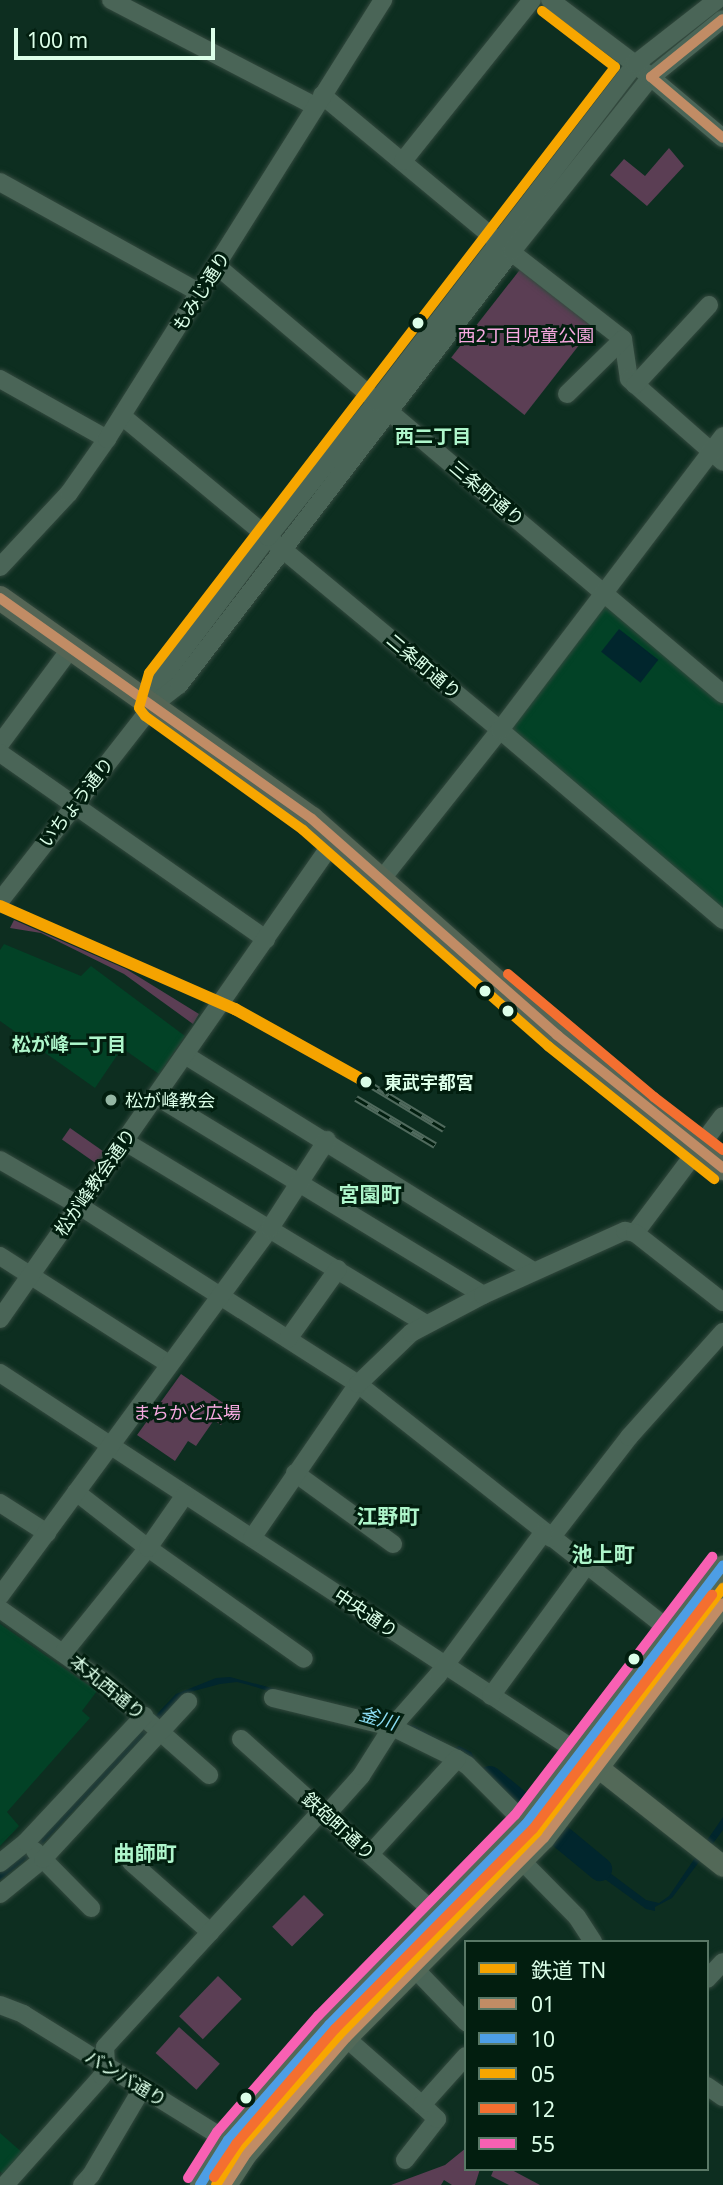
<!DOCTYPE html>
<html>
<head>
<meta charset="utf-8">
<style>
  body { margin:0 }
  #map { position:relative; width:723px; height:2185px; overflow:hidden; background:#0d2e20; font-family:"Noto Sans","Noto Sans JP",sans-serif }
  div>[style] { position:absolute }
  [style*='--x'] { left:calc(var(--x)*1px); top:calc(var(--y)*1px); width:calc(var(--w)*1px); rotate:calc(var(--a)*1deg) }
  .built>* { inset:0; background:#024226 }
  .green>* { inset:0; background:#5b3e54; transform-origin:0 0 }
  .water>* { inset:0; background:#01262d; transform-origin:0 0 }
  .river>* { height:24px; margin:-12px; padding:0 12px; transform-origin:12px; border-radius:12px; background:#01262d }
  .roads { filter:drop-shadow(0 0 2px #33493e) drop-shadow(0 0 2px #33493e) }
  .minor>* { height:18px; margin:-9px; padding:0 9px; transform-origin:9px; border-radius:9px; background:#4a6557 }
  .major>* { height:21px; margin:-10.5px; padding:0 10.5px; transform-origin:10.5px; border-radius:10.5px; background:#536958 }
  .highway>* { height:24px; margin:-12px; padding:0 12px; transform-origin:12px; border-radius:12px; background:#546555 }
  .rail>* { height:7px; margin-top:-3.5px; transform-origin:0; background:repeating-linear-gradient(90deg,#021e0f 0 13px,#506a5d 0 26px); box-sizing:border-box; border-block:2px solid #506a5d }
  .bus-1>* { height:10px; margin:-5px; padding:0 5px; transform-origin:5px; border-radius:5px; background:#c18c65 }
  .bus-2>* { height:10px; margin:-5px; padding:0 5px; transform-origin:5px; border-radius:5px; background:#4d9ee5 }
  .bus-3>* { height:10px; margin:-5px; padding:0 5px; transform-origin:5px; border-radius:5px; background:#f7a600 }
  .bus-4>* { height:10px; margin:-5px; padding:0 5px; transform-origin:5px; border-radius:5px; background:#f46f30 }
  .bus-5>* { height:10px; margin:-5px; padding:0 5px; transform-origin:5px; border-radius:5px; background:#f860b3 }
  .rail-1>* { height:12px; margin:-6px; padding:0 6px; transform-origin:6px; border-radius:6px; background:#f5a300 }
  .dots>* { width:19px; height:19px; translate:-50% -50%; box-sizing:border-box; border:4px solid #021e0f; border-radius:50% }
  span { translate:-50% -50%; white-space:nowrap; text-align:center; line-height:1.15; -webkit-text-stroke:6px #021e0f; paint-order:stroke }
  .street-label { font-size:18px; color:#dcffe9 }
  .park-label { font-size:18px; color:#f6a9e0 }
  .stop-label { font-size:18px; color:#dcffe9; font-weight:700 }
  .left { translate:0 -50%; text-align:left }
  .poi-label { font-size:18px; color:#dcffe9 }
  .neighbourhood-label { font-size:19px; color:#aef6cb; font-weight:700 }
  .water-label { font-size:19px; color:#8bdcf3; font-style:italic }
  .quarter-label { font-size:21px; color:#aef6cb; font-weight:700 }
  .legend { position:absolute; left:464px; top:1940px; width:245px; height:231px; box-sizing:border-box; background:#021e0f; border:2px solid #597866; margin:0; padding:9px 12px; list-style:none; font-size:21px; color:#dcffe9 }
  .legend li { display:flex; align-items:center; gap:14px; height:35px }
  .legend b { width:35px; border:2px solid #597866 }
  .scale { position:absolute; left:14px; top:28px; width:201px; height:32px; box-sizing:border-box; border:4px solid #dcffe9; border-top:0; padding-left:9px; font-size:21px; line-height:24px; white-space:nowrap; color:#dcffe9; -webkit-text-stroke:5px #021e0f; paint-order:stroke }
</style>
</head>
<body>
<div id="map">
  <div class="built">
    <div style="clip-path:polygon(605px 603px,723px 702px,723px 912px,510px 732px,509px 725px)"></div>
    <div style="clip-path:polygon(4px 944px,81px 976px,91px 966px,185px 1036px,159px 1074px,122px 1048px,95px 1088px,0 1021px,0 950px)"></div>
    <div style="clip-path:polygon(0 1624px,97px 1691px,82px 1711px,90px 1718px,7px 1812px,19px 1826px,0 1846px)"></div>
    <div style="clip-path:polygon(0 2133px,25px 2155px,6px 2177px,0 2171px)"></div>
  </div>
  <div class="green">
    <div style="clip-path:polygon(669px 148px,684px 166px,647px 206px,610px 175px,624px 159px,645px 176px)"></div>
    <div style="left:522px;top:267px;width:93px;height:115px;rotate:38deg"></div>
    <div style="clip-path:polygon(14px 920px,126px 969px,199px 1014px,193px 1024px,124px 974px,41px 933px,10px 928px)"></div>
    <div style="left:70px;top:1128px;width:44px;height:14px;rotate:35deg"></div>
    <div style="clip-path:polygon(181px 1374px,232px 1409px,221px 1425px,214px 1420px,196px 1446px,188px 1441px,175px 1461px,137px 1435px)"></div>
    <div style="left:304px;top:1895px;width:28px;height:45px;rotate:45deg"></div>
    <div style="left:218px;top:1976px;width:33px;height:56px;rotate:44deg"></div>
    <div style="left:179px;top:2027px;width:55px;height:35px;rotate:42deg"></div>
    <div style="clip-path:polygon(466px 2148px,466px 2169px,480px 2169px,475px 2185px,452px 2185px,444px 2180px,441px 2185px,391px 2185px,445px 2165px)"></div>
    <div style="clip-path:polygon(494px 2169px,510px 2169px,540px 2185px,509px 2185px,491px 2176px)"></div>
  </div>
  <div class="water">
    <div style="left:619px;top:629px;width:50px;height:29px;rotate:38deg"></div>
    <div style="clip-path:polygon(230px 1677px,415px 1726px,454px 1748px,459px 1746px,471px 1752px,480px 1768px,513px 1792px,508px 1796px,472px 1765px,464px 1752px,249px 1685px,237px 1682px,220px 1684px,190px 1692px,177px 1701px,32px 1855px,0 1880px,0 1872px,28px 1851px,176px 1694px,216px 1678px)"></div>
    <div style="clip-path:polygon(723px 1817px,723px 1830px,672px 1898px,655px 1907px,655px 1911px,646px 1909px,569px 1853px,573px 1852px,574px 1846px,646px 1900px,659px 1903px,669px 1896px)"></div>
  </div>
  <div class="river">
    <div style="--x:490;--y:1778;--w:143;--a:39.6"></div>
  </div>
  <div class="roads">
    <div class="minor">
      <div style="--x:111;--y:0;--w:230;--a:27.5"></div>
      <div style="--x:550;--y:0;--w:106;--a:37"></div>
      <div style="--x:635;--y:64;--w:115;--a:40.1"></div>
      <div style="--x:322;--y:95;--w:228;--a:39.8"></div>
      <div style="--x:497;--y:241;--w:160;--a:37.9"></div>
      <div style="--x:623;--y:339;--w:40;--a:81.5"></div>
      <div style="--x:629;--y:379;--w:125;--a:41.4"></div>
      <div style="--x:403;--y:161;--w:206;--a:-51.3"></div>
      <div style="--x:0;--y:182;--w:229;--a:29"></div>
      <div style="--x:217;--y:266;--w:663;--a:40.23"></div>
      <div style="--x:0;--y:379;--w:123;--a:29.3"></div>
      <div style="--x:635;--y:385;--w:109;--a:-47.2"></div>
      <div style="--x:567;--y:394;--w:78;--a:-44.5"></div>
      <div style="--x:122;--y:416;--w:491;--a:39.7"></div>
      <div style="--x:500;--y:730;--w:293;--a:40.4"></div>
      <div style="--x:0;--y:567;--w:101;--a:-47"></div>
      <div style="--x:69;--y:493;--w:66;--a:-54.9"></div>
      <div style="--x:107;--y:439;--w:519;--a:-57.84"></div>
      <div style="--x:153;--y:705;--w:25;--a:-74"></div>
      <div style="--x:160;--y:681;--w:180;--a:-53.1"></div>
      <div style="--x:268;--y:537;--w:173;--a:-51.3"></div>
      <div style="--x:376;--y:402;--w:426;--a:-52.5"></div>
      <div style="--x:635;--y:64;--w:104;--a:-38"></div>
      <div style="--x:0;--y:744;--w:119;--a:-53.5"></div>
      <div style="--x:0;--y:753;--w:325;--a:35"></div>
      <div style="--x:381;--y:880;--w:191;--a:-51.6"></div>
      <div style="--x:500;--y:730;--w:369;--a:-52.8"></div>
      <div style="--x:0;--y:901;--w:249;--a:-52"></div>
      <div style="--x:153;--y:705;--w:33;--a:-38"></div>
      <div style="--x:179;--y:685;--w:547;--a:-52.5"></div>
      <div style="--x:512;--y:251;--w:223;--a:-51.4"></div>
      <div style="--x:651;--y:77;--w:92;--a:-38.9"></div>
      <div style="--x:185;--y:1055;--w:410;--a:31.8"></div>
      <div style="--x:156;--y:1096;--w:383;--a:31.3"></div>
      <div style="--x:124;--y:1141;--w:353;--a:31.2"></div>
      <div style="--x:0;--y:1160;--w:90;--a:30"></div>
      <div style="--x:78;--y:1205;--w:332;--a:32.6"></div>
      <div style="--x:358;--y:1384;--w:400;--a:38.3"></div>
      <div style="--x:635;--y:1233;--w:146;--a:-53.1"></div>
      <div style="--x:0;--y:1256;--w:201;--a:32.6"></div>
      <div style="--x:0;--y:1319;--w:585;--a:-55.09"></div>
      <div style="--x:288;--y:1339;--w:86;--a:-54.5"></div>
      <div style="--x:0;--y:1373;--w:695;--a:33.26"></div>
      <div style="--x:295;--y:1473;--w:121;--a:35.9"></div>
      <div style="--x:76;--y:1492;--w:91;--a:37.9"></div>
      <div style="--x:148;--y:1548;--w:191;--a:35.4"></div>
      <div style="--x:0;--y:1503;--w:56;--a:32.6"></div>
      <div style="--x:252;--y:1538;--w:187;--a:-55.5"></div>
      <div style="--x:358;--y:1384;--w:74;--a:-43.9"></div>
      <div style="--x:411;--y:1333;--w:81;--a:-27.8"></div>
      <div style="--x:483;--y:1295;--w:156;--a:-24.3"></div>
      <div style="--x:625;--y:1231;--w:10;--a:11"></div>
      <div style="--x:635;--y:1233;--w:112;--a:38.1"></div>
      <div style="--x:551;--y:1538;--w:128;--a:-52.3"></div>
      <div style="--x:629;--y:1437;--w:141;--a:-48.2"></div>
      <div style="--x:0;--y:1596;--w:456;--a:-53.7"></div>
      <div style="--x:270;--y:1228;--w:105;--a:-57.1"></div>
      <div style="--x:0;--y:1609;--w:128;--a:35.2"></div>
      <div style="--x:105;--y:1683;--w:139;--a:41.5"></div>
      <div style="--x:64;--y:1652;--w:134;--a:-51.1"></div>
      <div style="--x:148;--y:1548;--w:65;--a:-55.1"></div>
      <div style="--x:491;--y:1696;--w:162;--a:-53.8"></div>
      <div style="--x:273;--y:1698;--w:122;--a:13.7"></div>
      <div style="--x:392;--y:1727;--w:72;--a:26.2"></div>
      <div style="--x:457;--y:1759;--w:12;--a:31"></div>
      <div style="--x:467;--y:1765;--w:83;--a:45"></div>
      <div style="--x:241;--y:1739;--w:263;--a:41.9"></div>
      <div style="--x:35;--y:1851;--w:80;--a:45.5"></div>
      <div style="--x:370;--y:1854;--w:129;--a:-47.5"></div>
      <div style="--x:522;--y:1861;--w:78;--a:45.5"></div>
      <div style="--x:577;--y:1917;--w:30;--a:57"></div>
      <div style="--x:131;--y:1862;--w:106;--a:41.5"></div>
      <div style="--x:0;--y:1863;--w:33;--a:-39"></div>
      <div style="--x:26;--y:1842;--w:173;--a:-46.9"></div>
      <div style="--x:0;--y:1894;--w:55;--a:-39.1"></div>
      <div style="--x:43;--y:1859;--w:214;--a:-47.3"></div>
      <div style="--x:415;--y:1969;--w:74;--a:46.1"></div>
      <div style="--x:707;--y:1979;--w:23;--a:-47"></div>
      <div style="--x:0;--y:2005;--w:25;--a:21"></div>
      <div style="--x:23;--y:2014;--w:264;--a:31.8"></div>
      <div style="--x:346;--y:2038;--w:101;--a:41.4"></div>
      <div style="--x:707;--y:2086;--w:19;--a:35"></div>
      <div style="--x:405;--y:2160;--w:52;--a:-52"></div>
      <div style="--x:437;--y:2119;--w:21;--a:-137"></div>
      <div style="--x:422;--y:2105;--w:66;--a:-48.1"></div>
      <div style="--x:5;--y:2185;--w:146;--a:-48.3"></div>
      <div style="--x:102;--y:2076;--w:12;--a:-70"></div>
      <div style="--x:106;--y:2065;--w:18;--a:-93"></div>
      <div style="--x:105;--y:2047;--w:312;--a:-47.5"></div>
      <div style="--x:316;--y:1817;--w:11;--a:-15"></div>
      <div style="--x:327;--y:1814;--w:51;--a:-48.2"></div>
      <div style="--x:361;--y:1776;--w:58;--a:-57.7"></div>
      <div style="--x:392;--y:1727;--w:69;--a:-48.5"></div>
      <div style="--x:438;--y:1675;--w:178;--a:-53.5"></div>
      <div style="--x:82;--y:2185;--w:13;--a:-48"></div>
      <div style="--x:91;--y:2175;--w:102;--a:-59.4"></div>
    </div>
    <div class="major">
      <div style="--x:590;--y:1761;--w:169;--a:38.3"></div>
      <div style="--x:200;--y:2185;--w:53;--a:-58.1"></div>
      <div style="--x:228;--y:2140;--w:153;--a:-48.7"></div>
      <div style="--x:329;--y:2025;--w:281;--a:-45.6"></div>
      <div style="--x:526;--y:1824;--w:325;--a:-52.7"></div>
      <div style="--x:226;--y:2185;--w:38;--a:-57"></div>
      <div style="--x:247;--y:2153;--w:152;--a:-49.3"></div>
      <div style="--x:346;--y:2038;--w:281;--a:-45.3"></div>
      <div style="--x:544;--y:1838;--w:295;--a:-52.7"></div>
    </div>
    <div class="highway">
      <div style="--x:0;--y:598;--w:382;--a:35.3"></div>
      <div style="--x:312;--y:819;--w:327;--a:41.4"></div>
      <div style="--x:557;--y:1035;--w:213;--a:38.7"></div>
    </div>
  </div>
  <div class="rail">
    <div style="--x:366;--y:1082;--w:91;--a:31.1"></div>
    <div style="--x:356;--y:1098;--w:92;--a:30.7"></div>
  </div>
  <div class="bus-1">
    <div style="--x:651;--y:77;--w:94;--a:40.3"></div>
    <div style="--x:651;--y:77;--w:92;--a:-38.9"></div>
    <div style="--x:0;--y:598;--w:382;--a:35.3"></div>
    <div style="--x:312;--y:819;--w:327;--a:41.4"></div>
    <div style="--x:557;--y:1035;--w:213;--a:38.7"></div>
    <div style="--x:226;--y:2185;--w:38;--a:-57"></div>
    <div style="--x:247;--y:2153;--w:152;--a:-49.3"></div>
    <div style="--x:346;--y:2038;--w:281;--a:-45.3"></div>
    <div style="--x:544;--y:1838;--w:295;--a:-52.7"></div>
  </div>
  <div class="bus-2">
    <div style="--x:200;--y:2185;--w:53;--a:-58.1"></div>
    <div style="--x:228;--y:2140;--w:153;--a:-48.7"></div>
    <div style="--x:329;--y:2025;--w:281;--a:-45.6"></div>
    <div style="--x:526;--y:1824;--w:325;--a:-52.7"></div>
  </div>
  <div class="bus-3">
    <div style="--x:542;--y:11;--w:92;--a:37.5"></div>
    <div style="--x:615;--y:67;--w:764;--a:127.56"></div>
    <div style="--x:149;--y:673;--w:36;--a:106"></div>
    <div style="--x:139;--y:708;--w:10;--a:53"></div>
    <div style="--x:145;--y:716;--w:195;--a:35.8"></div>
    <div style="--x:303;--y:830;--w:327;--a:41.4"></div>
    <div style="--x:548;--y:1046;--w:213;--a:38.7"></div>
    <div style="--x:216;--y:2185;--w:44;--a:-58.1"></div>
    <div style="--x:239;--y:2148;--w:151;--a:-48.5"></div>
    <div style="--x:339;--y:2035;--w:284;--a:-45.7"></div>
    <div style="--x:537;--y:1832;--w:307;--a:-52.7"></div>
  </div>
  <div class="bus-4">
    <div style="--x:508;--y:974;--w:191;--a:40.1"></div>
    <div style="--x:654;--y:1097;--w:87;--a:37.5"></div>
    <div style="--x:214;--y:2177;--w:40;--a:-56"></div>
    <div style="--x:236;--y:2144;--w:152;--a:-49.3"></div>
    <div style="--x:335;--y:2029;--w:281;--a:-45.3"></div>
    <div style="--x:533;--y:1829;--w:295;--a:-52.6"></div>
  </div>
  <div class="bus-5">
    <div style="--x:188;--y:2178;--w:54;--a:-57.8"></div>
    <div style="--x:217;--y:2132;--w:154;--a:-49"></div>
    <div style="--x:318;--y:2016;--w:281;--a:-45.6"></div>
    <div style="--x:515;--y:1815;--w:325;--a:-52.6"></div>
  </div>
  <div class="rail-1">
    <div style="--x:0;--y:906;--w:257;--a:23.7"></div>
    <div style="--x:235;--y:1009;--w:150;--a:29.1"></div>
  </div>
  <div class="dots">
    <div style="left:418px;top:323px;background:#dcffe9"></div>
    <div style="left:485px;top:991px;background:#dcffe9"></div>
    <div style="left:508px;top:1011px;background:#dcffe9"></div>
    <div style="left:366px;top:1082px;background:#dcffe9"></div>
    <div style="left:111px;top:1100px;background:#94b6a3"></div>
    <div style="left:634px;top:1659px;background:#dcffe9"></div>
    <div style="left:246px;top:2098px;background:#dcffe9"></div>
  </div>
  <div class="street-label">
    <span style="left:201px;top:291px;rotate:-58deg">もみじ通り</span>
    <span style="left:487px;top:493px;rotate:40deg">三条町通り</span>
    <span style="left:424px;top:666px;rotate:40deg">二条町通り</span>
    <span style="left:76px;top:802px;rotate:-52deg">いちょう通り</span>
    <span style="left:95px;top:1182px;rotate:-55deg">松が峰教会通り</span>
    <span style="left:366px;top:1613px;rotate:34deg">中央通り</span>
    <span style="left:108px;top:1687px;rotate:39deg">本丸西通り</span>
    <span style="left:339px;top:1826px;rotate:42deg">鉄砲町通り</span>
    <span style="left:126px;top:2078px;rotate:31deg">バンバ通り</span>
  </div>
  <div class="park-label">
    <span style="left:526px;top:335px">西2丁目児童公園</span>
    <span style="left:187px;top:1412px">まちかど広場</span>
  </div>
  <div class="stop-label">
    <span class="left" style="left:384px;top:1082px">東武宇都宮</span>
  </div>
  <div class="poi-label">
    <span class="left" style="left:125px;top:1100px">松が峰教会</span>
  </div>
  <div class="neighbourhood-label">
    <span style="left:433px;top:437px">西二丁目</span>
    <span style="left:69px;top:1045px">松が峰一丁目</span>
  </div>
  <div class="water-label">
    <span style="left:378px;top:1719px;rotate:16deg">釜川</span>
  </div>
  <div class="quarter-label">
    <span style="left:370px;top:1194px">宮園町</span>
    <span style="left:388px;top:1516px">江野町</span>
    <span style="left:603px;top:1554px">池上町</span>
    <span style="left:145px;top:1853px">曲師町</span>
  </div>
  <ul class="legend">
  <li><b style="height:9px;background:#f5a300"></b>鉄道 TN</li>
  <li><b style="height:9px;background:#c18c65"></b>01</li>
  <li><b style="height:9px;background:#4d9ee5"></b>10</li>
  <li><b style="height:9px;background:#f7a600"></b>05</li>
  <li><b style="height:9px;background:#f46f30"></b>12</li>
  <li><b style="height:9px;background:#f860b3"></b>55</li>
  </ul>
  <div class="scale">100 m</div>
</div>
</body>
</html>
